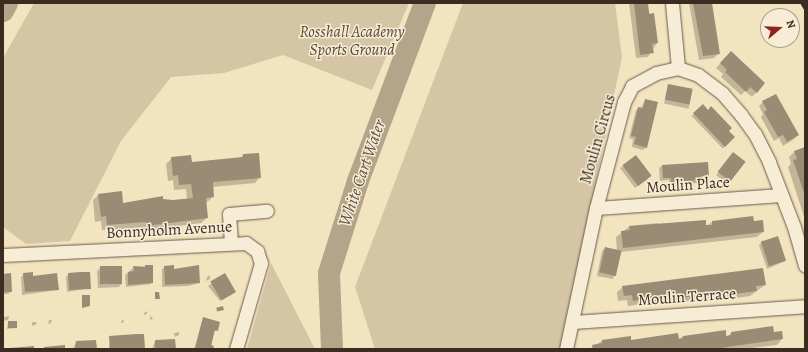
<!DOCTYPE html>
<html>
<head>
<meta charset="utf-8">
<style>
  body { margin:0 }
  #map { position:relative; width:808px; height:352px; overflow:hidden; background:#f3e4c0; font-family:Alegreya,serif }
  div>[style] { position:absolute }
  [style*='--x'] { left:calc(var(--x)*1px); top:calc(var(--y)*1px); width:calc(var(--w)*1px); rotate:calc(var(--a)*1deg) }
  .green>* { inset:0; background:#d4c5a5 }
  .shadow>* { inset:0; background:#0003; transform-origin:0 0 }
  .river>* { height:22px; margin:-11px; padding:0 11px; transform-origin:11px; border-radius:11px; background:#b4a58a }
  .building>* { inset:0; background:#9a8c74; transform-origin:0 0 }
  .roads { filter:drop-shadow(0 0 1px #685a49) drop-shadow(0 0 1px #685a49) }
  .minor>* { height:13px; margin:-6.5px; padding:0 6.5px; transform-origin:6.5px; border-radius:6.5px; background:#f7edd6 }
  .rail>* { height:3px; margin-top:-1.5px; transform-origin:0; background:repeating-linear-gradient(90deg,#3a2c21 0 7px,transparent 0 14px) }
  span { translate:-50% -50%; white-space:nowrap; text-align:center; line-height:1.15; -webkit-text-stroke:3px #f7edd6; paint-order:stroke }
  .park-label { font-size:16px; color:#594b3b; font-style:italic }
  .street-label { font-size:16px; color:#3a2c21 }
  .water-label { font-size:17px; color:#5f5040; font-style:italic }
  .frame { position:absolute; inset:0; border:4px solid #3a2c21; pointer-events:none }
  .north { position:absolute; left:760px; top:8px; width:40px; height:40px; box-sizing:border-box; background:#f7edd6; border:1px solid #aba08e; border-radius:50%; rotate:71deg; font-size:11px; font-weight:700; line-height:16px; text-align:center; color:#3a2c21 }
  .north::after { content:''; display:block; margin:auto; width:14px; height:18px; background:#8f2418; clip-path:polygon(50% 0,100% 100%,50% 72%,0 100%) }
</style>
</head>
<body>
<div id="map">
  <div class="green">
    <div style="clip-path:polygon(34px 3px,409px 3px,372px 90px,283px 55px,224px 73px,171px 77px,121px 141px,70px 241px,26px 244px,3px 227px,3px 58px)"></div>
    <div style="clip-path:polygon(463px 3px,615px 3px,622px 57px,561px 349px,375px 349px,355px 287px)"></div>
    <div style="clip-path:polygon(271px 263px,315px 349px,247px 349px)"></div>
  </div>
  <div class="shadow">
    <div style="clip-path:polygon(629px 3px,647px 3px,657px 43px,648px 57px,636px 58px)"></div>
    <div style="clip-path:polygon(689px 3px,711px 3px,719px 53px,714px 58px,699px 60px)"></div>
    <div style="clip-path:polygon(731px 52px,764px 84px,752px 97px,745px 91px,741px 95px,721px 77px,723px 74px,716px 68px)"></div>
    <div style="left:668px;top:85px;width:25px;height:19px;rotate:12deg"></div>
    <div style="clip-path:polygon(645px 100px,646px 147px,643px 150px,632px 147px,633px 139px,629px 138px,636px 110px,641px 108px)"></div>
    <div style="clip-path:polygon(763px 102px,798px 135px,794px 139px,783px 146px,779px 138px,774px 141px,761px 117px,763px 114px,759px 106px)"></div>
    <div style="left:703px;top:105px;width:45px;height:16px;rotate:46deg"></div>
    <div style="clip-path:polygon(805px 148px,805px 220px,788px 167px,791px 164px,789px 157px,794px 152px)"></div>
    <div style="left:733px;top:153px;width:15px;height:28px;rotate:37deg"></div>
    <div style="clip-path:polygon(243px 155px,260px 177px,255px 183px,212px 187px,213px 197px,206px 203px,207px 218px,201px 223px,141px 231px,141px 228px,102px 230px,101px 221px,95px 222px,93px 200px,99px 194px,122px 204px,187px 200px,186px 189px,174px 190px,173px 180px,168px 181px,166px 164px,172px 158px,191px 163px,240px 158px)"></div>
    <div style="clip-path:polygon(623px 166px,648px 179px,635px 188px,620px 168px)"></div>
    <div style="clip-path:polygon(662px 166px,708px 175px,700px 178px,697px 183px,669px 184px,669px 180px,660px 181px,659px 168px)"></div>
    <div style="clip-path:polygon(752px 217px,753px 222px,763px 232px,757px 237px,621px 252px,613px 279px,597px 276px,602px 251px,605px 248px,617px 251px,616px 237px,630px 226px,658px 223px,658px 226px,706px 226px,712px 222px)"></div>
    <div style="clip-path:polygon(762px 242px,785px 261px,767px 269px,759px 245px)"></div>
    <div style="clip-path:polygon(152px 266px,151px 284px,126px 287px,125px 275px,134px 267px)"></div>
    <div style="clip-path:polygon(165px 267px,173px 270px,199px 283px,188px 286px,162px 287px,162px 269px)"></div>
    <div style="clip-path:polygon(100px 268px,121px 284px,119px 287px,98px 288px,97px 271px)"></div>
    <div style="clip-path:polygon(3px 274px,11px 291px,8px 294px,3px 294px)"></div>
    <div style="clip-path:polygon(24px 274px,32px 277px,58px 290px,22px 295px,21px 277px)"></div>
    <div style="clip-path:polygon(69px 274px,90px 288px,67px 292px,66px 277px)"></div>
    <div style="clip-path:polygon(225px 274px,234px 293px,220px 301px,208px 286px)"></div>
    <div style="clip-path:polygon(210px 275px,210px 279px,206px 281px,207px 277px)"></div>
    <div style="clip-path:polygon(765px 285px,750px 296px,722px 300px,722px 296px,675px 303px,675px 299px,628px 306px,627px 300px,618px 301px,617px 292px,623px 287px)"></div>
    <div style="clip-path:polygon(147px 311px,147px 314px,144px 315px,144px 313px)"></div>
    <div style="clip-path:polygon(9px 316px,8px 320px,3px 321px,4px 317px)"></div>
    <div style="clip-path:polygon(151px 316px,153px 319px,150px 320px,150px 317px)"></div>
    <div style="clip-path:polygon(203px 318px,217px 331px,214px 331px,211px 349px,194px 349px)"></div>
    <div style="clip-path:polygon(52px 320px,51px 323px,48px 324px,49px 320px)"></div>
    <div style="clip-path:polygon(124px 320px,123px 323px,121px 323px,122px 320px)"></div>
    <div style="clip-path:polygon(8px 322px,16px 328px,7px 329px)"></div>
    <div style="clip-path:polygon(32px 322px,36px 322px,37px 324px,32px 326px)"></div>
    <div style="clip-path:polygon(179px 332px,179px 335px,175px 337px,174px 333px)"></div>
    <div style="clip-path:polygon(731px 333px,773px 333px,782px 339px,777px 345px,744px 349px,589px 349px,602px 341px,678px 340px,683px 336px,728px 336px)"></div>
    <div style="clip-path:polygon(110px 337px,144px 349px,109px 349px)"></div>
    <div style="clip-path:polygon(155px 341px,175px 349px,152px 349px)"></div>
    <div style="clip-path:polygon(76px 342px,96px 349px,73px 349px)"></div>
  </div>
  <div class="river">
    <div style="--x:3;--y:11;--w:9;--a:-63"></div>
    <div style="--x:332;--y:349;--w:76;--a:-92.3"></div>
    <div style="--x:329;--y:273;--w:96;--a:-72.5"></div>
    <div style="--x:358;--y:181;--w:190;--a:-69.4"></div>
  </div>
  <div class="building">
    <div style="clip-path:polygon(634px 3px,648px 3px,649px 14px,654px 13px,658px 43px,652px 44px,654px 53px,640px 55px)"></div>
    <div style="clip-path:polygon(693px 3px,712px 3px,720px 54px,703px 56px)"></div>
    <div style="clip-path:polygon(731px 51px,765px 83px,757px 93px,750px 87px,746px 92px,725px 72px,727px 70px,720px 63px)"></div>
    <div style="left:668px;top:84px;width:25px;height:16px;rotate:11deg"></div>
    <div style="clip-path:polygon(776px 94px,799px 135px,787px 142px,783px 135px,778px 137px,764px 112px,767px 110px,762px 101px)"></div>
    <div style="clip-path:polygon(645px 99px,658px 102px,647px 148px,634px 144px,636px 137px,631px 136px,638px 107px,643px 108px)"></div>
    <div style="clip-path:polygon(703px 104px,708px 110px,711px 106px,732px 128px,729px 131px,735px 137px,725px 147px,693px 113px)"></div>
    <div style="clip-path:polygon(805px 147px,805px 196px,793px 160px,797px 159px,794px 151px)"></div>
    <div style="left:733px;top:152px;width:16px;height:25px;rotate:38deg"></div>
    <div style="clip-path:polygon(259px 153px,261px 178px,213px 182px,214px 197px,206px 198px,208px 218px,146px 226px,146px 222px,107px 225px,106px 216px,101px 217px,98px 194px,122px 191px,123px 203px,163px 196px,163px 199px,173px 200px,193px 198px,191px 184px,179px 185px,178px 175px,173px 176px,171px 157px,191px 155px,192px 162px,243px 157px,243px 154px)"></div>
    <div style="left:636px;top:155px;width:26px;height:17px;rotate:53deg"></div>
    <div style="clip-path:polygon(708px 162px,709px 176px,701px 176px,701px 180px,671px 182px,671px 178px,663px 178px,662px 165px)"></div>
    <div style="clip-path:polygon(753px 216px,754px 221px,763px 220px,764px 232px,623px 248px,621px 231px,630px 230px,629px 226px,706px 220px,706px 225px,712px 225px,712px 221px)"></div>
    <div style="left:778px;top:236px;width:26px;height:18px;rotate:72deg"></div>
    <div style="left:605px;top:247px;width:17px;height:26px;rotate:13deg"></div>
    <div style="clip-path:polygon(145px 265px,153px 265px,153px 283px,128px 285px,128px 272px,134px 271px,133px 266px,145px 267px)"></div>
    <div style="clip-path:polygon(174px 265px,174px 269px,199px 265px,200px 283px,165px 285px,164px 266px)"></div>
    <div style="left:122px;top:266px;width:18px;height:22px;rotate:90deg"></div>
    <div style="clip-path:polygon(763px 268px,766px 285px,756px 286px,757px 291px,727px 295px,727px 291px,680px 298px,680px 294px,633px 301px,632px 295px,624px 296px,622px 286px)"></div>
    <div style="clip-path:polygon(33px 272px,33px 276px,57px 273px,59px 290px,25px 292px,23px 273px)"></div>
    <div style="clip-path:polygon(80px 272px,90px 272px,91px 289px,69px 290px,68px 273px)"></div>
    <div style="clip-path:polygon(11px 273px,12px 292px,3px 292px,3px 274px)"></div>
    <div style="left:225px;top:273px;width:22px;height:17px;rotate:60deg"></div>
    <div style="clip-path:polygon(155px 292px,159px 292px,160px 299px,155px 299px)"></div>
    <div style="clip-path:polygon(82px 295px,90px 295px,90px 306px,82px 308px)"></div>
    <div style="left:223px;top:306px;width:4px;height:7px;rotate:76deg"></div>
    <div style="clip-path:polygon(203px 317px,220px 322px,218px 331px,215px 330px,211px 345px,214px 346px,213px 349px,195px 349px)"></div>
    <div style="left:8px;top:321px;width:9px;height:7px"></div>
    <div style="clip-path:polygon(773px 326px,774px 332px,782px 331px,783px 339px,713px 349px,593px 349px,592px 345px,602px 343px,602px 340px,631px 336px,631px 340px,678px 333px,679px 339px,683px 338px,683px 336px,726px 330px,726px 336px,731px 335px,731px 332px)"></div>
    <div style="clip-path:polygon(136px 334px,144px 334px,145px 349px,110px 349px,109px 336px)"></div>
    <div style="clip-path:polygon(175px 339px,176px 349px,155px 349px,155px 340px)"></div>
    <div style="clip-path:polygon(96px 340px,97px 349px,75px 349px,76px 341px)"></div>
    <div style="clip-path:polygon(65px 345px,65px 349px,44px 349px,44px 347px)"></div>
    <div style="clip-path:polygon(34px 346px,34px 349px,10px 349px,10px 348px)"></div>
  </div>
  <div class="roads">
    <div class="minor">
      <div style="--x:672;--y:3;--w:65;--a:84.7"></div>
      <div style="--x:596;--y:208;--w:186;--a:-4"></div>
      <div style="--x:231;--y:243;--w:29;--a:-94"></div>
      <div style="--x:229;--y:214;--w:38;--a:-5"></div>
      <div style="--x:3;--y:255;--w:243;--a:-2.8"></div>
      <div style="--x:246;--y:243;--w:14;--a:36"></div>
      <div style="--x:257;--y:251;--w:13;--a:72"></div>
      <div style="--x:261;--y:263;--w:90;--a:106.2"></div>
      <div style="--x:572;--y:322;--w:234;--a:-3.9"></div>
      <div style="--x:566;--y:349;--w:144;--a:-78"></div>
      <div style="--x:596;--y:208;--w:110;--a:-75.2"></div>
      <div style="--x:624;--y:102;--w:18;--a:-63"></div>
      <div style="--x:632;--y:86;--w:27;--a:-28"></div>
      <div style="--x:656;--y:73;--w:23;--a:-13"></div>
      <div style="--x:678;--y:68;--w:21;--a:19"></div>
      <div style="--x:698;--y:75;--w:30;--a:37"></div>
      <div style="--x:722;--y:93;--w:29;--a:49"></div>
      <div style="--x:741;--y:115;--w:24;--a:54"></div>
      <div style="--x:755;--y:134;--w:31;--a:63"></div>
      <div style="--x:769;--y:162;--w:70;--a:69"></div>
      <div style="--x:794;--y:227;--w:40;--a:74"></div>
    </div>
  </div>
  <div class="rail">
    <div style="--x:802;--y:3;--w:6;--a:59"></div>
  </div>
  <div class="park-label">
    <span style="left:352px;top:41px">Rosshall Academy<br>Sports Ground</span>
  </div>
  <div class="street-label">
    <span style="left:598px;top:139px;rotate:-74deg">Moulin Circus</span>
    <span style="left:688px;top:185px;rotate:-4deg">Moulin Place</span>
    <span style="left:169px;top:230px;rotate:-3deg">Bonnyholm Avenue</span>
    <span style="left:687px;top:297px;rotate:-4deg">Moulin Terrace</span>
  </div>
  <div class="water-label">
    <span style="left:362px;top:173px;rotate:-71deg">White Cart Water</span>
  </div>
  <div class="frame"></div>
  <div class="north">N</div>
</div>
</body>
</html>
